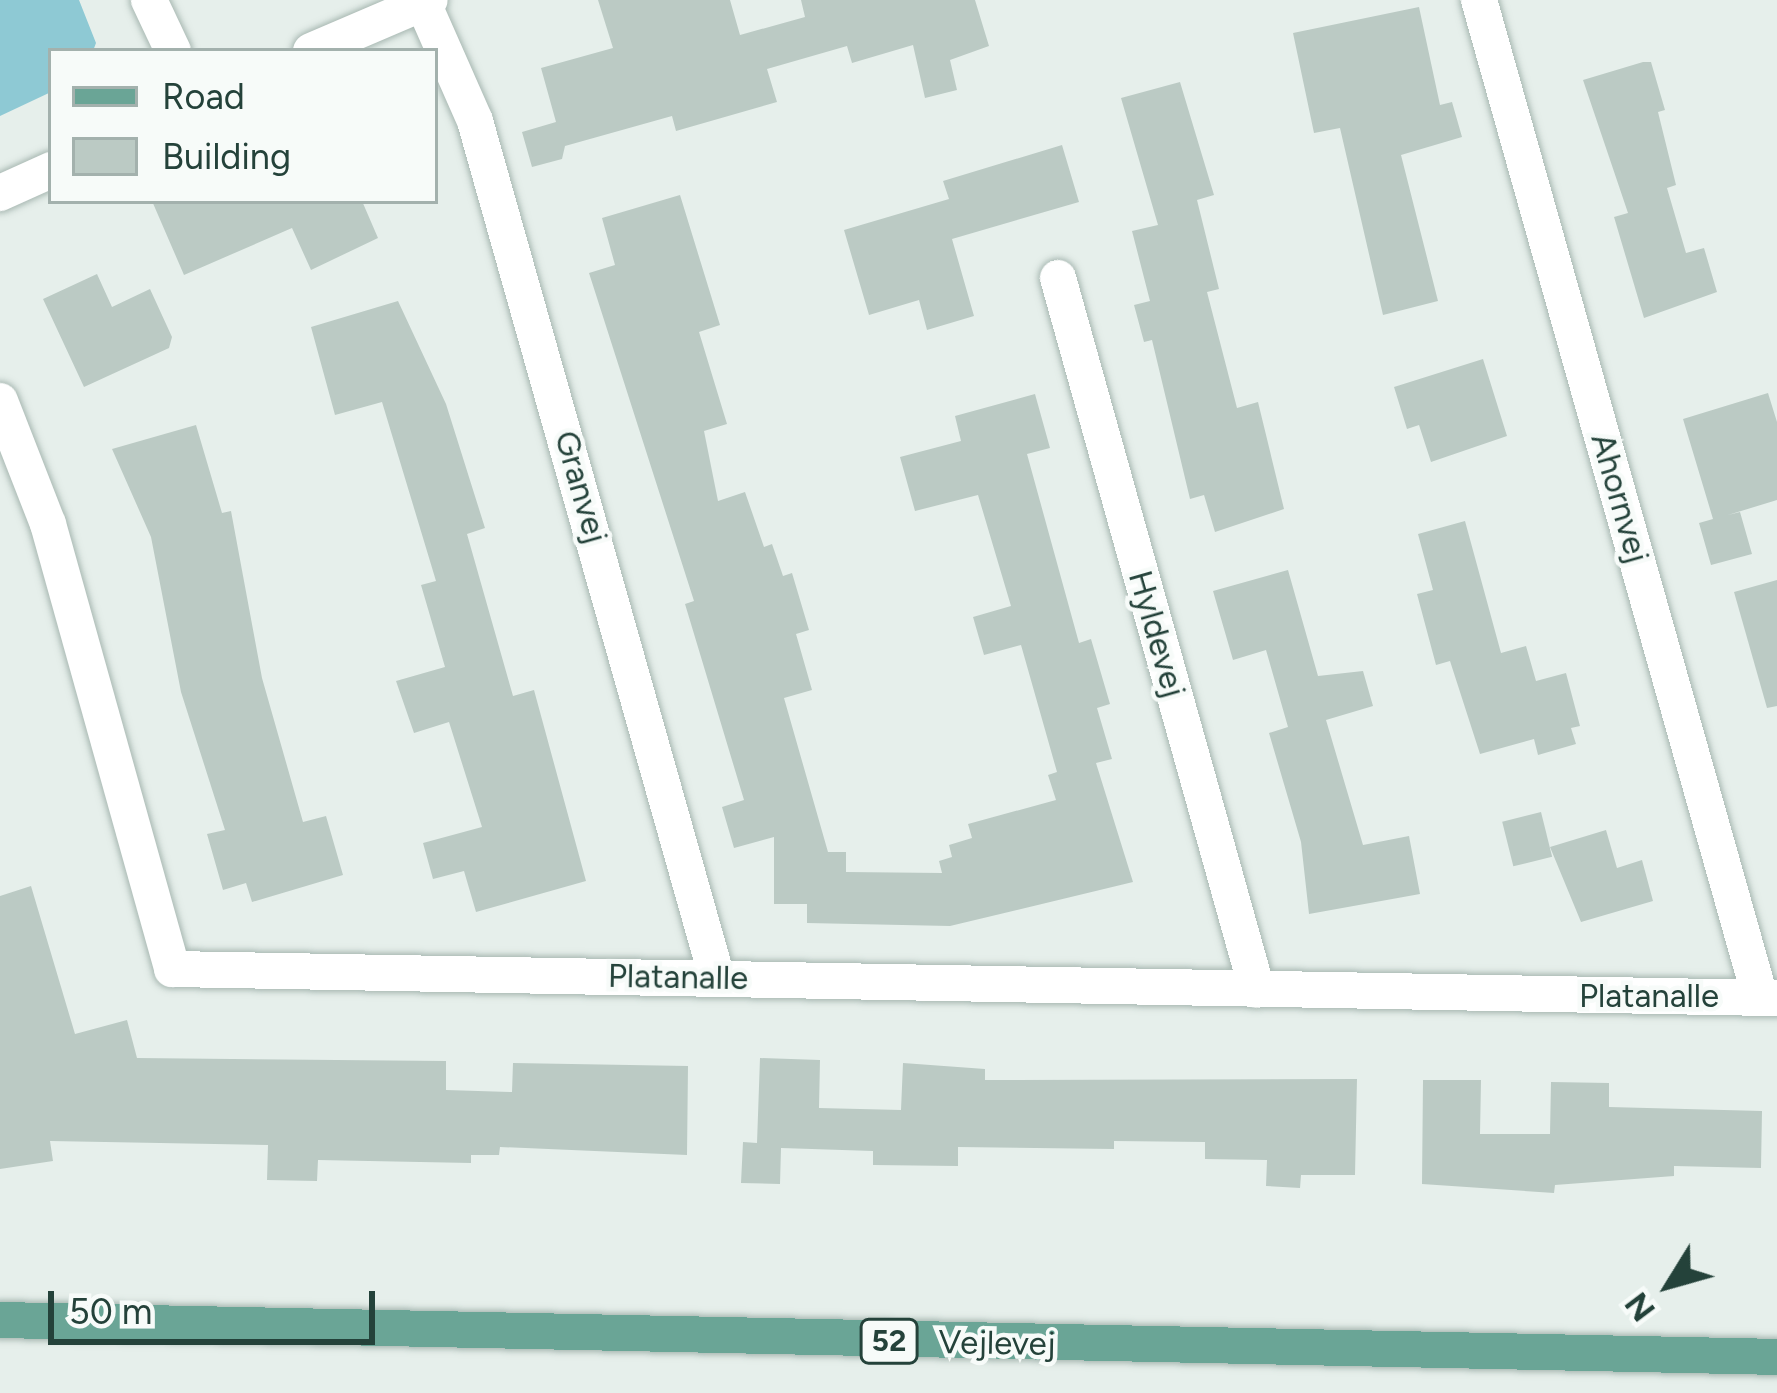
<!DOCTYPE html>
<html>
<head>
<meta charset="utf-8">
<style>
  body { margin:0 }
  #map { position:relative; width:1777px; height:1393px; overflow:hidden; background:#e6efeb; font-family:Figtree,sans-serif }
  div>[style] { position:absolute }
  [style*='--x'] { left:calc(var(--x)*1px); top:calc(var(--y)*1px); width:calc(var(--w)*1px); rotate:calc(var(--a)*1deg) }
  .water>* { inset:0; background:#8ec9d4 }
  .building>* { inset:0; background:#bbcac4; transform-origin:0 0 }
  .roads { filter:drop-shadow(0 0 3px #a8b8b2) drop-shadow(0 0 3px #a8b8b2) }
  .street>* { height:36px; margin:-18px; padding:0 18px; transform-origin:18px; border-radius:18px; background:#fff }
  .secondary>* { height:36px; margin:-18px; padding:0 18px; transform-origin:18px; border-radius:18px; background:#fff }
  .primary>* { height:36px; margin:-18px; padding:0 18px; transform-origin:18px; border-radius:18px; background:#6aa596 }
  span { translate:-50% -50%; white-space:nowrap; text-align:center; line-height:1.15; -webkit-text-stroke:9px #f7fbf9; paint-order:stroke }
  .shield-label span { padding:3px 9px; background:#f7fbf9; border:3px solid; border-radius:9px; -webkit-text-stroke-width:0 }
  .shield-label { font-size:30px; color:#24423a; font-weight:700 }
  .street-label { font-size:33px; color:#24423a }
  .legend { position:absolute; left:48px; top:48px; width:390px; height:156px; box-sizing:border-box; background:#f7fbf9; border:3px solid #a3b1ad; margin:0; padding:15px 21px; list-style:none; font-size:36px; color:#24423a }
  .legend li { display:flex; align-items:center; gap:24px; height:60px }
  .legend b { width:60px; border:3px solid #a3b1ad }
  .north { position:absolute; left:1609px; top:1225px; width:120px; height:120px; -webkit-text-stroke:9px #f7fbf9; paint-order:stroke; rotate:233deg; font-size:33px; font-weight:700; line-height:48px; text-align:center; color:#24423a }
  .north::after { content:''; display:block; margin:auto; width:42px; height:54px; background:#24423a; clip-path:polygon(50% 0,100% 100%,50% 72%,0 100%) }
  .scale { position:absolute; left:48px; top:1291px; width:327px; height:54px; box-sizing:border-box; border:6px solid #24423a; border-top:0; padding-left:15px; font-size:36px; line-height:42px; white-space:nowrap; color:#24423a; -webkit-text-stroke:9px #f7fbf9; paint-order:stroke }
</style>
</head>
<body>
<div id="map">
  <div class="water">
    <div style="clip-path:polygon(0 0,79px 0,96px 43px,93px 51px,51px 51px,51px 92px,0 116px)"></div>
  </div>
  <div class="building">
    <div style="clip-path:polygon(598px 0,730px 0,740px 35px,805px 17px,801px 0,975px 0,989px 46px,950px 60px,957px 90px,925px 98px,913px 45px,852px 63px,847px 46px,767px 69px,777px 102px,676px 131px,672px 116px,565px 146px,562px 159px,532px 167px,522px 132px,556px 122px,541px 68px,613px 48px)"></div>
    <div style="clip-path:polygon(1419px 7px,1440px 105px,1452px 102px,1462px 137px,1401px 155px,1438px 301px,1383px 315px,1340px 128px,1314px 133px,1293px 33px)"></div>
    <div style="clip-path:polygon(1643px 62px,1651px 62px,1665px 110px,1658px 112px,1676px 185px,1667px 188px,1686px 253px,1704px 248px,1717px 292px,1644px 318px,1614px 217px,1628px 213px,1583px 80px)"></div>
    <div style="clip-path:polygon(1180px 82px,1214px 195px,1197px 200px,1219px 289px,1207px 292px,1237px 408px,1258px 402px,1284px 509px,1215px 532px,1204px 495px,1190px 499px,1152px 340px,1144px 342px,1134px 305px,1150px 301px,1132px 231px,1158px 225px,1121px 98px)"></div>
    <div style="clip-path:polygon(1062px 145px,1079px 202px,952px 239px,974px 316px,927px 330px,919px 300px,869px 315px,844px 230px,949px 199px,943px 181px)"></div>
    <div style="clip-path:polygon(680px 195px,720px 325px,699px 332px,727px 424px,704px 431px,718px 501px,745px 492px,764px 547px,772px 544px,783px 576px,792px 573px,809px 630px,796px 634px,812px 690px,784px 698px,828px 852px,846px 852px,846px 872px,942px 873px,939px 861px,952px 857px,949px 845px,972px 838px,968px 824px,1056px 800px,1048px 775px,1057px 772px,1021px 645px,984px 655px,973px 617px,1011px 606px,978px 495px,915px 511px,900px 457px,961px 441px,955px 416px,1035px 394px,1050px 448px,1027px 454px,1079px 643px,1091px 639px,1110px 704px,1097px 708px,1112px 759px,1096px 763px,1133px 882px,950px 926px,807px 923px,807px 904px,774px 904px,774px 837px,734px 848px,722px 807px,744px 800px,685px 604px,694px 601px,589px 273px,615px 265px,602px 218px)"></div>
    <div style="clip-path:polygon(152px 201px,362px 201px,378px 238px,311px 270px,292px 228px,184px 275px)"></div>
    <div style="clip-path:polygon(97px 274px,112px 307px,150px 289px,172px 337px,169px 348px,84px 387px,43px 299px)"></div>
    <div style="clip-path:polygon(398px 301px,446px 404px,485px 528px,467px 534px,513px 696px,534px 690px,586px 881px,476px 912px,464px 871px,433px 879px,423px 843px,482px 827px,449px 722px,414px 733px,396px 681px,445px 667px,421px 585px,436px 581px,382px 402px,335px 415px,311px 327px)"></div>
    <div style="clip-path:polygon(1483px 359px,1507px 436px,1431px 462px,1419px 425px,1407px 429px,1394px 387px)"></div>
    <div style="clip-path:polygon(1768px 393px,1777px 422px,1777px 500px,1728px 515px,1740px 512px,1752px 554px,1711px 565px,1699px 523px,1713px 519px,1683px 419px)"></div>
    <div style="clip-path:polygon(196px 425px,222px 513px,231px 511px,262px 678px,303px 822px,326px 816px,343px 875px,252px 902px,246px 883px,223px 890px,207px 834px,225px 830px,181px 692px,151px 537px,112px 449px)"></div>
    <div style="clip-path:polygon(1465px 521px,1501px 653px,1526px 646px,1536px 681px,1566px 673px,1580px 726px,1571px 728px,1576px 744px,1538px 755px,1534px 739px,1480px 754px,1450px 661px,1436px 665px,1417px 594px,1433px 590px,1418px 534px)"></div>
    <div style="clip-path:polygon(1288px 570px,1318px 676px,1363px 671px,1373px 706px,1326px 720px,1363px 845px,1409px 836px,1420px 894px,1309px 914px,1301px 842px,1269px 733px,1288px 727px,1266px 650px,1233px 660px,1213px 591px)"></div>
    <div style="clip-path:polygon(1777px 580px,1777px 706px,1767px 708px,1734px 592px)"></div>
    <div style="left:1541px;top:812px;width:46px;height:40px;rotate:76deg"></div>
    <div style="clip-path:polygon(1606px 830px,1617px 868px,1642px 860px,1653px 901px,1581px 922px,1550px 847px)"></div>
    <div style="clip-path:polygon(31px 886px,75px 1034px,127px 1020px,137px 1058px,446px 1061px,446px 1090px,512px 1092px,513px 1063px,688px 1066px,687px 1155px,500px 1147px,499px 1155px,471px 1155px,471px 1163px,318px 1160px,317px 1181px,267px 1180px,268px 1145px,50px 1141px,53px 1161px,0 1169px,0 896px)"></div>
    <div style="clip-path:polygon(760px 1058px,820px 1060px,819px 1108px,901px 1110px,903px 1063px,985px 1069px,985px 1080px,1357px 1079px,1355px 1175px,1301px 1175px,1300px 1188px,1266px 1186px,1267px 1160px,1205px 1159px,1205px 1142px,1114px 1141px,1114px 1149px,958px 1147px,958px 1166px,873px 1165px,873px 1151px,781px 1148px,780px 1184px,741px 1183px,743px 1142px,757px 1143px)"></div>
    <div style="clip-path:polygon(1423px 1080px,1481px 1080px,1480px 1134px,1550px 1134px,1551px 1082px,1609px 1083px,1609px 1107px,1762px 1111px,1761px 1168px,1674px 1166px,1674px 1176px,1555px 1185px,1554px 1193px,1422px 1184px)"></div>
  </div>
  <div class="roads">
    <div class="street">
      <div style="--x:1479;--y:0;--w:1036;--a:74.26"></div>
      <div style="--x:423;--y:3;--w:129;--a:66.2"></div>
      <div style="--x:475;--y:121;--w:891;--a:74.23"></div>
      <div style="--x:311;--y:51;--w:129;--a:-23.2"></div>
      <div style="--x:1058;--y:278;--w:739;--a:74.38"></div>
      <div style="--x:0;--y:401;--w:132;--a:68.7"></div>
      <div style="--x:48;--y:524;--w:462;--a:74.4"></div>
      <div style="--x:172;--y:969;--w:1605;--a:1.04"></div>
    </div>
    <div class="secondary">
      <div style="--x:149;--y:0;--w:56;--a:64.8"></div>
      <div style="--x:0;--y:193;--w:56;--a:-24.3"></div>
    </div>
    <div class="primary">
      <div style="--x:0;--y:1320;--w:1777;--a:1.19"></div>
    </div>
  </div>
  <div class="shield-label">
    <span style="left:889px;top:1341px">52</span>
  </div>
  <div class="street-label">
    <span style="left:581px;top:487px;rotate:74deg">Granvej</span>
    <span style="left:1620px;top:498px;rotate:74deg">Ahornvej</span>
    <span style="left:1157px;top:634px;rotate:74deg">Hyldevej</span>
    <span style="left:678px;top:977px;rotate:1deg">Platanalle</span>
    <span style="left:1649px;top:996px">Platanalle</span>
    <span style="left:997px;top:1343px;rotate:1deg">Vejlevej</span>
  </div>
  <ul class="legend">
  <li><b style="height:15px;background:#6aa596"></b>Road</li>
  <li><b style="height:33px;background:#bbcac4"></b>Building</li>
  </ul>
  <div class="north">N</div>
  <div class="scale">50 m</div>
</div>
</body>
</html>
